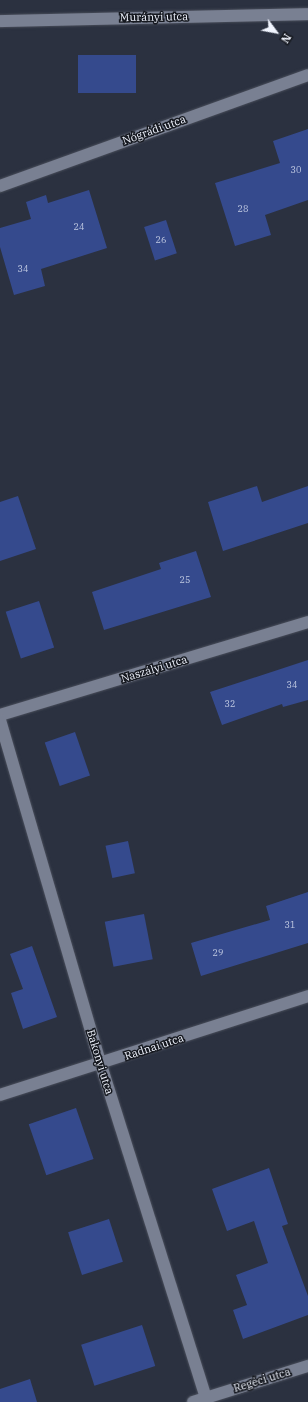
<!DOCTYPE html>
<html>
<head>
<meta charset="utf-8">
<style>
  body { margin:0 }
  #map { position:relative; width:308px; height:1402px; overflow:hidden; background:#2b3140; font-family:"IBM Plex Serif",serif }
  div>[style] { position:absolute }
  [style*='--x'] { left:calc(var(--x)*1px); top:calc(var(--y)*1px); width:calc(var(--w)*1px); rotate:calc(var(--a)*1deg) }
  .building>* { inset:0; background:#354a8d; transform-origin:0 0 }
  .roads { filter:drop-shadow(0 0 1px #494e5a) drop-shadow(0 0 1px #494e5a) }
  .minor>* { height:12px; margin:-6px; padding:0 6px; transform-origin:6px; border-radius:6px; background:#798092 }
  span { translate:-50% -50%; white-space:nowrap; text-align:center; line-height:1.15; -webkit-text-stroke:3px #161920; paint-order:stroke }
  .number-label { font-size:9px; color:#c1cae2 }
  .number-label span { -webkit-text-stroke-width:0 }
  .street-label { font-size:11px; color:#f0f4fe }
  .north { position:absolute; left:256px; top:12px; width:40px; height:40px; -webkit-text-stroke:3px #161920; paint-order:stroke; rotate:122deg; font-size:11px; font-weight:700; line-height:16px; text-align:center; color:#f0f4fe }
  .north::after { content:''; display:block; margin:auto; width:14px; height:18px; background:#f0f4fe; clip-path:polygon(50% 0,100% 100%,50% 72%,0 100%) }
</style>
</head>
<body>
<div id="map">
  <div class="building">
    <div style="left:78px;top:55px;width:58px;height:38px"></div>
    <div style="clip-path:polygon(308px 129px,308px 200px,265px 215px,271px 235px,235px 246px,215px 183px,280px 163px,273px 141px)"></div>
    <div style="clip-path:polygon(89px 190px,107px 248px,41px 269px,45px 286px,14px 295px,0 247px,0 228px,31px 219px,26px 202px,46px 195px,48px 203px)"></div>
    <div style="left:166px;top:220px;width:35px;height:23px;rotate:72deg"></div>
    <div style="clip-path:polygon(257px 486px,262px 502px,308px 486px,308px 523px,223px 551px,208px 502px)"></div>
    <div style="clip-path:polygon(18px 496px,36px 549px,0 561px,0 502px)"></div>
    <div style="clip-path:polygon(196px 551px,211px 597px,104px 630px,92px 592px,161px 569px,159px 563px)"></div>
    <div style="left:39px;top:601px;width:49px;height:35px;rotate:72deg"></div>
    <div style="clip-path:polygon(308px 660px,308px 700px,283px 707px,282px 704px,222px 725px,210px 692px)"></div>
    <div style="left:75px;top:732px;width:46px;height:32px;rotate:71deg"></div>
    <div style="left:128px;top:841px;width:33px;height:23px;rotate:78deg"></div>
    <div style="clip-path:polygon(308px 892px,308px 943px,201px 976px,191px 943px,270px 920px,266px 906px)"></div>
    <div style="left:144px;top:914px;width:46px;height:40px;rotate:79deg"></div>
    <div style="clip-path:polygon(32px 946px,57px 1017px,23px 1029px,11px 993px,23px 989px,10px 954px)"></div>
    <div style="left:76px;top:1108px;width:54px;height:50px;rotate:71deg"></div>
    <div style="clip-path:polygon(269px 1168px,288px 1224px,282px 1226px,308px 1296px,308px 1315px,243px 1339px,233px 1310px,247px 1305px,236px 1275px,268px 1263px,254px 1221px,227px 1231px,212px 1189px)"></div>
    <div style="left:109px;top:1219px;width:45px;height:43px;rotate:72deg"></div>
    <div style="left:142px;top:1325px;width:43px;height:64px;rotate:72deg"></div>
    <div style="clip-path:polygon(30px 1379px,37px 1402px,0 1402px,0 1389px)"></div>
  </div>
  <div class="roads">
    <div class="minor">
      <div style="--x:0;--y:21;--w:308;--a:-1.3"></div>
      <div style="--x:0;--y:186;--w:327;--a:-19.8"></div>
      <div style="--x:0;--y:715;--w:322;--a:-16.8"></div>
      <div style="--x:0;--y:720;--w:359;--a:73.7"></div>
      <div style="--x:101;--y:1065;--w:353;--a:72.5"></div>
      <div style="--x:0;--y:1095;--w:324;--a:-17.8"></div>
      <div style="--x:193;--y:1402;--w:121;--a:-17.4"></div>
    </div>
  </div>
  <div class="number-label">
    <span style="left:296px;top:170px">30</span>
    <span style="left:243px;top:209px">28</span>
    <span style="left:79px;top:227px">24</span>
    <span style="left:161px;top:240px">26</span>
    <span style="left:23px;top:269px">34</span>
    <span style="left:185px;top:580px">25</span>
    <span style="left:292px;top:685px">34</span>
    <span style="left:230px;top:704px">32</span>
    <span style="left:290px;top:925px">31</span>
    <span style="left:218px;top:953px">29</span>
  </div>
  <div class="street-label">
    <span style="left:154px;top:17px;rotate:-1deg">Murányi utca</span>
    <span style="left:154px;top:130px;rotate:-20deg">Nógrádi utca</span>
    <span style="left:154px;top:669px;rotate:-17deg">Naszályi utca</span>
    <span style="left:154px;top:1047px;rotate:-18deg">Radnai utca</span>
    <span style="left:100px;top:1062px;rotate:73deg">Bakonyi utca</span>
    <span style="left:262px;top:1380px;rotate:-17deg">Regéci utca</span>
  </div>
  <div class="north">N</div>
</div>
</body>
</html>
